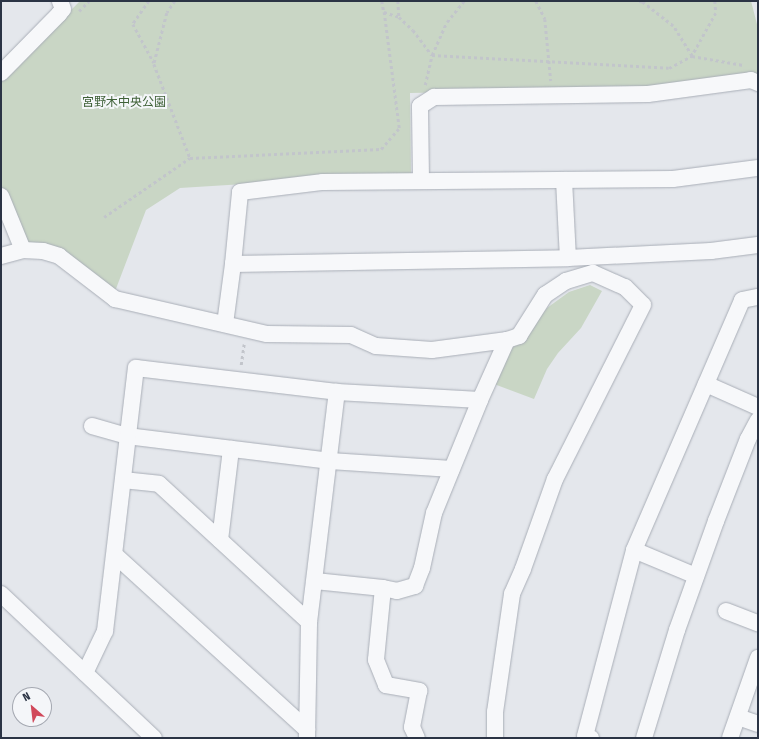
<!DOCTYPE html>
<html>
<head>
<meta charset="utf-8">
<style>
  body { margin:0 }
  #map { position:relative; width:759px; height:739px; overflow:hidden; background:#e4e7ec; font-family:"Fira Sans Condensed","Noto Sans JP",sans-serif }
  div>[style] { position:absolute }
  [style*='--x'] { left:calc(var(--x)*1px); top:calc(var(--y)*1px); width:calc(var(--w)*1px); rotate:calc(var(--a)*1deg) }
  .green>* { inset:0; background:#c9d6c5 }
  .path>* { height:2.5px; margin-top:-1.25px; transform-origin:0; background:repeating-linear-gradient(90deg,#c2c5cb 0 3px,transparent 0 6px) }
  .roads { filter:drop-shadow(0 0 1px #a9aeb7) drop-shadow(0 0 1px #a9aeb7) }
  .minor>* { height:16px; margin:-8px; padding:0 8px; transform-origin:8px; border-radius:8px; background:#f7f8fa }
  span { translate:-50% -50%; white-space:nowrap; text-align:center; line-height:1.15; -webkit-text-stroke:4px #f4f6f9; paint-order:stroke }
  .park-label { font-size:12px; color:#3f6138 }
  .frame { position:absolute; inset:0; border:2px solid #2b3445; pointer-events:none }
  .north { position:absolute; left:12px; top:687px; width:40px; height:40px; box-sizing:border-box; background:#f4f6f9; border:1px solid #a4a8b1; border-radius:50%; rotate:332deg; font-size:11px; font-weight:700; line-height:16px; text-align:center; color:#2b3445 }
  .north::after { content:''; display:block; margin:auto; width:14px; height:18px; background:#d1495b; clip-path:polygon(50% 0,100% 100%,50% 72%,0 100%) }
</style>
</head>
<body>
<div id="map">
  <div class="green">
    <div style="clip-path:polygon(80px 1px,751px 1px,758px 28px,758px 75px,662px 88px,410px 93px,411px 178px,325px 179px,180px 188px,146px 210px,114px 294px,25px 246px,1px 191px,1px 81px)"></div>
    <div style="clip-path:polygon(590px 285px,602px 291px,581px 328px,558px 353px,547px 369px,534px 399px,494px 384px,505px 356px,547px 308px,569px 292px)"></div>
  </div>
  <div class="path">
    <div style="--x:149;--y:1;--w:28;--a:125"></div>
    <div style="--x:133;--y:24;--w:44;--a:61.7"></div>
    <div style="--x:175;--y:1;--w:14;--a:124"></div>
    <div style="--x:167;--y:13;--w:53;--a:104.3"></div>
    <div style="--x:154;--y:64;--w:101;--a:69"></div>
    <div style="--x:382;--y:1;--w:11;--a:80"></div>
    <div style="--x:384;--y:12;--w:16;--a:18"></div>
    <div style="--x:399;--y:17;--w:19;--a:43"></div>
    <div style="--x:413;--y:30;--w:31;--a:53"></div>
    <div style="--x:432;--y:55;--w:237;--a:3.1"></div>
    <div style="--x:669;--y:68;--w:26;--a:-28"></div>
    <div style="--x:692;--y:56;--w:36;--a:-122"></div>
    <div style="--x:673;--y:26;--w:39;--a:-142"></div>
    <div style="--x:642;--y:2;--w:5;--a:-169"></div>
    <div style="--x:398;--y:1;--w:16;--a:86"></div>
    <div style="--x:536;--y:1;--w:20;--a:63"></div>
    <div style="--x:545;--y:19;--w:62;--a:84.5"></div>
    <div style="--x:715;--y:1;--w:12;--a:85"></div>
    <div style="--x:716;--y:13;--w:49;--a:119.2"></div>
    <div style="--x:692;--y:56;--w:52;--a:10"></div>
    <div style="--x:79;--y:11;--w:14;--a:-45"></div>
    <div style="--x:425;--y:85;--w:31;--a:-77"></div>
    <div style="--x:432;--y:55;--w:36;--a:-66"></div>
    <div style="--x:447;--y:22;--w:27;--a:-51"></div>
    <div style="--x:104;--y:217;--w:104;--a:-34.5"></div>
    <div style="--x:190;--y:158;--w:191;--a:-2.7"></div>
    <div style="--x:381;--y:149;--w:28;--a:-49"></div>
    <div style="--x:399;--y:128;--w:117;--a:-97.4"></div>
    <div style="--x:241;--y:365;--w:21;--a:-82"></div>
  </div>
  <div class="roads">
    <div class="minor">
      <div style="--x:1;--y:73;--w:83;--a:-45.5"></div>
      <div style="--x:59;--y:14;--w:6;--a:-51"></div>
      <div style="--x:63;--y:9;--w:9;--a:-111"></div>
      <div style="--x:421;--y:180;--w:74;--a:-90.8"></div>
      <div style="--x:420;--y:106;--w:17;--a:-33"></div>
      <div style="--x:434;--y:97;--w:214;--a:-0.8"></div>
      <div style="--x:648;--y:94;--w:104;--a:-7.7"></div>
      <div style="--x:751;--y:80;--w:8;--a:23"></div>
      <div style="--x:564;--y:180;--w:78;--a:87.1"></div>
      <div style="--x:1;--y:196;--w:58;--a:67.8"></div>
      <div style="--x:1;--y:256;--w:23;--a:-15"></div>
      <div style="--x:23;--y:250;--w:20;--a:3"></div>
      <div style="--x:43;--y:251;--w:17;--a:17"></div>
      <div style="--x:59;--y:256;--w:71;--a:37.5"></div>
      <div style="--x:115;--y:299;--w:156;--a:13"></div>
      <div style="--x:267;--y:334;--w:84;--a:0.7"></div>
      <div style="--x:351;--y:335;--w:27;--a:24"></div>
      <div style="--x:376;--y:346;--w:56;--a:4.1"></div>
      <div style="--x:432;--y:350;--w:76;--a:-7.6"></div>
      <div style="--x:507;--y:340;--w:13;--a:-18"></div>
      <div style="--x:519;--y:336;--w:49;--a:-57.6"></div>
      <div style="--x:545;--y:295;--w:25;--a:-34"></div>
      <div style="--x:566;--y:281;--w:28;--a:-17"></div>
      <div style="--x:593;--y:273;--w:35;--a:24"></div>
      <div style="--x:625;--y:287;--w:25;--a:45"></div>
      <div style="--x:643;--y:305;--w:195;--a:116.8"></div>
      <div style="--x:555;--y:479;--w:96;--a:109.6"></div>
      <div style="--x:523;--y:569;--w:27;--a:114"></div>
      <div style="--x:512;--y:594;--w:119;--a:98.2"></div>
      <div style="--x:495;--y:712;--w:26;--a:90"></div>
      <div style="--x:233;--y:264;--w:335;--a:-1"></div>
      <div style="--x:568;--y:258;--w:143;--a:-2.8"></div>
      <div style="--x:711;--y:251;--w:47;--a:-7.3"></div>
      <div style="--x:225;--y:324;--w:61;--a:-82.4"></div>
      <div style="--x:233;--y:264;--w:72;--a:-84.4"></div>
      <div style="--x:240;--y:192;--w:84;--a:-6.9"></div>
      <div style="--x:323;--y:182;--w:350;--a:-0.5"></div>
      <div style="--x:673;--y:179;--w:86;--a:-7.4"></div>
      <div style="--x:706;--y:384;--w:57;--a:23.9"></div>
      <div style="--x:92;--y:426;--w:36;--a:16"></div>
      <div style="--x:127;--y:436;--w:205;--a:7"></div>
      <div style="--x:330;--y:461;--w:122;--a:3.8"></div>
      <div style="--x:123;--y:480;--w:36;--a:6"></div>
      <div style="--x:159;--y:484;--w:204;--a:42.6"></div>
      <div style="--x:220;--y:540;--w:92;--a:-83.1"></div>
      <div style="--x:115;--y:555;--w:260;--a:42.3"></div>
      <div style="--x:696;--y:576;--w:67;--a:-157.2"></div>
      <div style="--x:634;--y:550;--w:272;--a:-66.6"></div>
      <div style="--x:742;--y:300;--w:16;--a:-11"></div>
      <div style="--x:315;--y:581;--w:68;--a:5.9"></div>
      <div style="--x:383;--y:588;--w:14;--a:12"></div>
      <div style="--x:397;--y:591;--w:19;--a:-16"></div>
      <div style="--x:415;--y:586;--w:19;--a:-69"></div>
      <div style="--x:422;--y:568;--w:56;--a:-77.7"></div>
      <div style="--x:434;--y:513;--w:122;--a:-67.8"></div>
      <div style="--x:480;--y:400;--w:66;--a:-65.8"></div>
      <div style="--x:383;--y:588;--w:72;--a:95.6"></div>
      <div style="--x:376;--y:660;--w:27;--a:68"></div>
      <div style="--x:386;--y:685;--w:34;--a:10"></div>
      <div style="--x:419;--y:691;--w:37;--a:101"></div>
      <div style="--x:412;--y:727;--w:12;--a:66"></div>
      <div style="--x:1;--y:594;--w:210;--a:43.3"></div>
      <div style="--x:726;--y:611;--w:34;--a:21"></div>
      <div style="--x:85;--y:673;--w:47;--a:-64.5"></div>
      <div style="--x:105;--y:631;--w:265;--a:-83.3"></div>
      <div style="--x:136;--y:368;--w:202;--a:6.8"></div>
      <div style="--x:337;--y:392;--w:143;--a:3.2"></div>
      <div style="--x:738;--y:717;--w:21;--a:19"></div>
      <div style="--x:307;--y:738;--w:116;--a:-89"></div>
      <div style="--x:309;--y:622;--w:232;--a:-83.1"></div>
      <div style="--x:591;--y:738;--w:6;--a:-162"></div>
      <div style="--x:585;--y:736;--w:192;--a:-75.2"></div>
      <div style="--x:644;--y:738;--w:113;--a:-73"></div>
      <div style="--x:677;--y:630;--w:116;--a:-70.3"></div>
      <div style="--x:716;--y:521;--w:88;--a:-68.7"></div>
      <div style="--x:748;--y:439;--w:21;--a:-62"></div>
      <div style="--x:730;--y:738;--w:85;--a:-70.7"></div>
    </div>
  </div>
  <div class="park-label">
    <span style="left:124px;top:103px">宮野木中央公園</span>
  </div>
  <div class="frame"></div>
  <div class="north">N</div>
</div>
</body>
</html>
